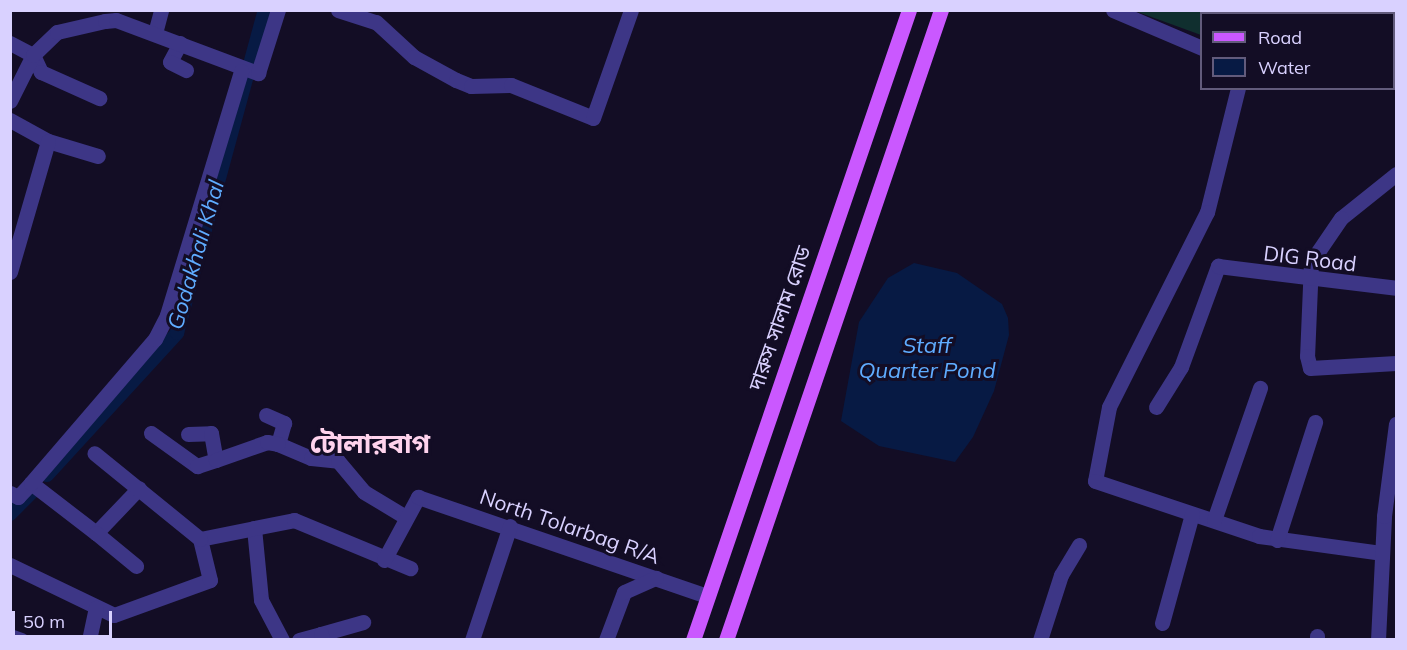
<!DOCTYPE html>
<html>
<head>
<meta charset="utf-8">
<style>
  body { margin:0 }
  #map { position:relative; width:1407px; height:650px; overflow:hidden; background:#130d25; font-family:Mulish,"Noto Sans Bengali",sans-serif }
  div>[style] { position:absolute }
  [style*='--x'] { left:calc(var(--x)*1px); top:calc(var(--y)*1px); width:calc(var(--w)*1px); rotate:calc(var(--a)*1deg) }
  .green>* { inset:0; background:#102f2f }
  .water>* { inset:0; background:#071a44 }
  .canal>* { height:14px; margin:-7px; padding:0 7px; transform-origin:7px; border-radius:7px; background:#071a44 }
  .minor>* { height:15px; margin:-7.5px; padding:0 7.5px; transform-origin:7.5px; border-radius:7.5px; background:#3d3686 }
  .major>* { height:15px; margin:-7.5px; padding:0 7.5px; transform-origin:7.5px; border-radius:7.5px; background:#ca58ff }
  span { translate:-50% -50%; white-space:nowrap; text-align:center; line-height:1.15; -webkit-text-stroke:6px #130d25; paint-order:stroke }
  .street-label { font-size:21px; color:#d9d1ff }
  .water-label { font-size:22px; color:#5facff; font-style:italic }
  .district-label { font-size:27px; color:#ffd3ed; font-weight:700 }
  .frame { position:absolute; inset:0; border:12px solid #d9d1ff; pointer-events:none }
  .legend { position:absolute; left:1200px; top:12px; width:195px; height:78px; box-sizing:border-box; background:#130d25; border:2px solid #625b7c; margin:0; padding:8px 10px; list-style:none; font-size:18px; color:#d9d1ff }
  .legend li { display:flex; align-items:center; gap:12px; height:30px }
  .legend b { width:30px; border:2px solid #625b7c }
  .scale { position:absolute; left:12px; top:611px; width:100px; height:27px; box-sizing:border-box; border:3px solid #d9d1ff; border-top:0; padding-left:8px; font-size:18px; line-height:21px; white-space:nowrap; color:#d9d1ff; -webkit-text-stroke:4px #130d25; paint-order:stroke }
</style>
</head>
<body>
<div id="map">
  <div class="green">
    <div style="clip-path:polygon(1135px 11px,1208px 11px,1202px 14px,1201px 35px)"></div>
  </div>
  <div class="water">
    <div style="clip-path:polygon(914px 263px,957px 273px,1002px 304px,1008px 318px,1009px 335px,994px 391px,973px 437px,955px 462px,879px 446px,841px 421px,859px 322px,888px 278px)"></div>
  </div>
  <div class="canal">
    <div style="--x:47;--y:475;--w:193;--a:-47.5"></div>
    <div style="--x:177;--y:333;--w:335;--a:-74.8"></div>
    <div style="--x:10;--y:514;--w:31;--a:-45"></div>
  </div>
  <div class="minor">
    <div style="--x:338;--y:10;--w:40;--a:18"></div>
    <div style="--x:376;--y:22;--w:52;--a:42.6"></div>
    <div style="--x:414;--y:57;--w:48;--a:28.7"></div>
    <div style="--x:456;--y:80;--w:16;--a:22"></div>
    <div style="--x:471;--y:86;--w:40;--a:-1.4"></div>
    <div style="--x:511;--y:85;--w:88;--a:21.9"></div>
    <div style="--x:593;--y:118;--w:114;--a:-70.6"></div>
    <div style="--x:1113;--y:10;--w:97;--a:23.1"></div>
    <div style="--x:155;--y:33;--w:24;--a:-75"></div>
    <div style="--x:10;--y:43;--w:26;--a:28"></div>
    <div style="--x:33;--y:55;--w:19;--a:65"></div>
    <div style="--x:41;--y:72;--w:64;--a:24.1"></div>
    <div style="--x:180;--y:43;--w:21;--a:118"></div>
    <div style="--x:170;--y:62;--w:18;--a:27"></div>
    <div style="--x:1394;--y:81;--w:2;--a:27"></div>
    <div style="--x:1238;--y:88;--w:128;--a:104"></div>
    <div style="--x:1207;--y:212;--w:218;--a:116.7"></div>
    <div style="--x:1109;--y:407;--w:75;--a:100.7"></div>
    <div style="--x:1095;--y:481;--w:173;--a:18.5"></div>
    <div style="--x:1259;--y:536;--w:123;--a:7.9"></div>
    <div style="--x:10;--y:101;--w:51;--a:-63.4"></div>
    <div style="--x:33;--y:55;--w:33;--a:-44"></div>
    <div style="--x:57;--y:32;--w:49;--a:-12.9"></div>
    <div style="--x:105;--y:21;--w:11;--a:-5"></div>
    <div style="--x:116;--y:20;--w:152;--a:20.5"></div>
    <div style="--x:258;--y:73;--w:66;--a:-72.4"></div>
    <div style="--x:10;--y:120;--w:43;--a:28.9"></div>
    <div style="--x:48;--y:141;--w:52;--a:16.7"></div>
    <div style="--x:1396;--y:174;--w:70;--a:141.3"></div>
    <div style="--x:1341;--y:218;--w:53;--a:124.3"></div>
    <div style="--x:1311;--y:262;--w:94;--a:92.4"></div>
    <div style="--x:1307;--y:356;--w:12;--a:76"></div>
    <div style="--x:1310;--y:368;--w:86;--a:-3.3"></div>
    <div style="--x:10;--y:272;--w:136;--a:-73.8"></div>
    <div style="--x:1156;--y:407;--w:47;--a:-58"></div>
    <div style="--x:1181;--y:367;--w:108;--a:-69.9"></div>
    <div style="--x:1218;--y:266;--w:179;--a:7"></div>
    <div style="--x:266;--y:415;--w:20;--a:24"></div>
    <div style="--x:284;--y:423;--w:22;--a:106"></div>
    <div style="--x:278;--y:444;--w:36;--a:23"></div>
    <div style="--x:311;--y:458;--w:27;--a:6"></div>
    <div style="--x:338;--y:461;--w:40;--a:50"></div>
    <div style="--x:364;--y:492;--w:47;--a:31"></div>
    <div style="--x:151;--y:433;--w:57;--a:35.7"></div>
    <div style="--x:197;--y:466;--w:20;--a:-18"></div>
    <div style="--x:188;--y:434;--w:23;--a:-2"></div>
    <div style="--x:211;--y:433;--w:27;--a:80"></div>
    <div style="--x:216;--y:460;--w:54;--a:-19.4"></div>
    <div style="--x:267;--y:442;--w:11;--a:10"></div>
    <div style="--x:31;--y:483;--w:82;--a:37.6"></div>
    <div style="--x:96;--y:533;--w:62;--a:-46.3"></div>
    <div style="--x:10;--y:493;--w:9;--a:27"></div>
    <div style="--x:18;--y:497;--w:19;--a:-47"></div>
    <div style="--x:31;--y:483;--w:190;--a:-49.3"></div>
    <div style="--x:155;--y:339;--w:27;--a:-63"></div>
    <div style="--x:167;--y:315;--w:255;--a:-73.1"></div>
    <div style="--x:1214;--y:520;--w:140;--a:-70.8"></div>
    <div style="--x:254;--y:528;--w:72;--a:84.4"></div>
    <div style="--x:261;--y:600;--w:45;--a:62.3"></div>
    <div style="--x:96;--y:533;--w:52;--a:39.5"></div>
    <div style="--x:200;--y:539;--w:96;--a:-11.4"></div>
    <div style="--x:294;--y:520;--w:126;--a:22.5"></div>
    <div style="--x:1277;--y:540;--w:124;--a:-72.1"></div>
    <div style="--x:384;--y:560;--w:72;--a:-61.6"></div>
    <div style="--x:418;--y:497;--w:305;--a:18.9"></div>
    <div style="--x:10;--y:565;--w:115;--a:25.7"></div>
    <div style="--x:114;--y:615;--w:102;--a:-20"></div>
    <div style="--x:210;--y:580;--w:42;--a:-103.7"></div>
    <div style="--x:200;--y:539;--w:136;--a:-140.9"></div>
    <div style="--x:1162;--y:623;--w:113;--a:-74.6"></div>
    <div style="--x:321;--y:634;--w:44;--a:-15.9"></div>
    <div style="--x:10;--y:636;--w:12;--a:20"></div>
    <div style="--x:89;--y:640;--w:33;--a:-78"></div>
    <div style="--x:299;--y:640;--w:23;--a:-15"></div>
    <div style="--x:321;--y:634;--w:6;--a:81"></div>
    <div style="--x:472;--y:640;--w:120;--a:-71.6"></div>
    <div style="--x:606;--y:640;--w:51;--a:-69.4"></div>
    <div style="--x:624;--y:592;--w:35;--a:-24"></div>
    <div style="--x:1040;--y:640;--w:68;--a:-72.1"></div>
    <div style="--x:1061;--y:575;--w:35;--a:-59"></div>
    <div style="--x:1317;--y:640;--w:4;--a:-90"></div>
    <div style="--x:1378;--y:640;--w:124;--a:-87.2"></div>
    <div style="--x:1384;--y:516;--w:93;--a:-82.6"></div>
  </div>
  <div class="major">
    <div style="--x:693;--y:640;--w:666;--a:-71.08"></div>
    <div style="--x:726;--y:640;--w:666;--a:-71.16"></div>
  </div>
  <div class="street-label">
    <span style="left:1310px;top:258px;rotate:7deg">DIG Road</span>
    <span style="left:779px;top:318px;rotate:-71deg">দারুস সালাম রোড</span>
    <span style="left:570px;top:526px;rotate:19deg">North Tolarbag R/A</span>
  </div>
  <div class="water-label">
    <span style="left:196px;top:255px;rotate:-74deg">Godakhali Khal</span>
    <span style="left:927px;top:358px">Staff<br>Quarter Pond</span>
  </div>
  <div class="district-label">
    <span style="left:370px;top:444px">টোলারবাগ</span>
  </div>
  <div class="frame"></div>
  <ul class="legend">
  <li><b style="height:8px;background:#ca58ff"></b>Road</li>
  <li><b style="height:16px;background:#071a44"></b>Water</li>
  </ul>
  <div class="scale">50 m</div>
</div>
</body>
</html>
